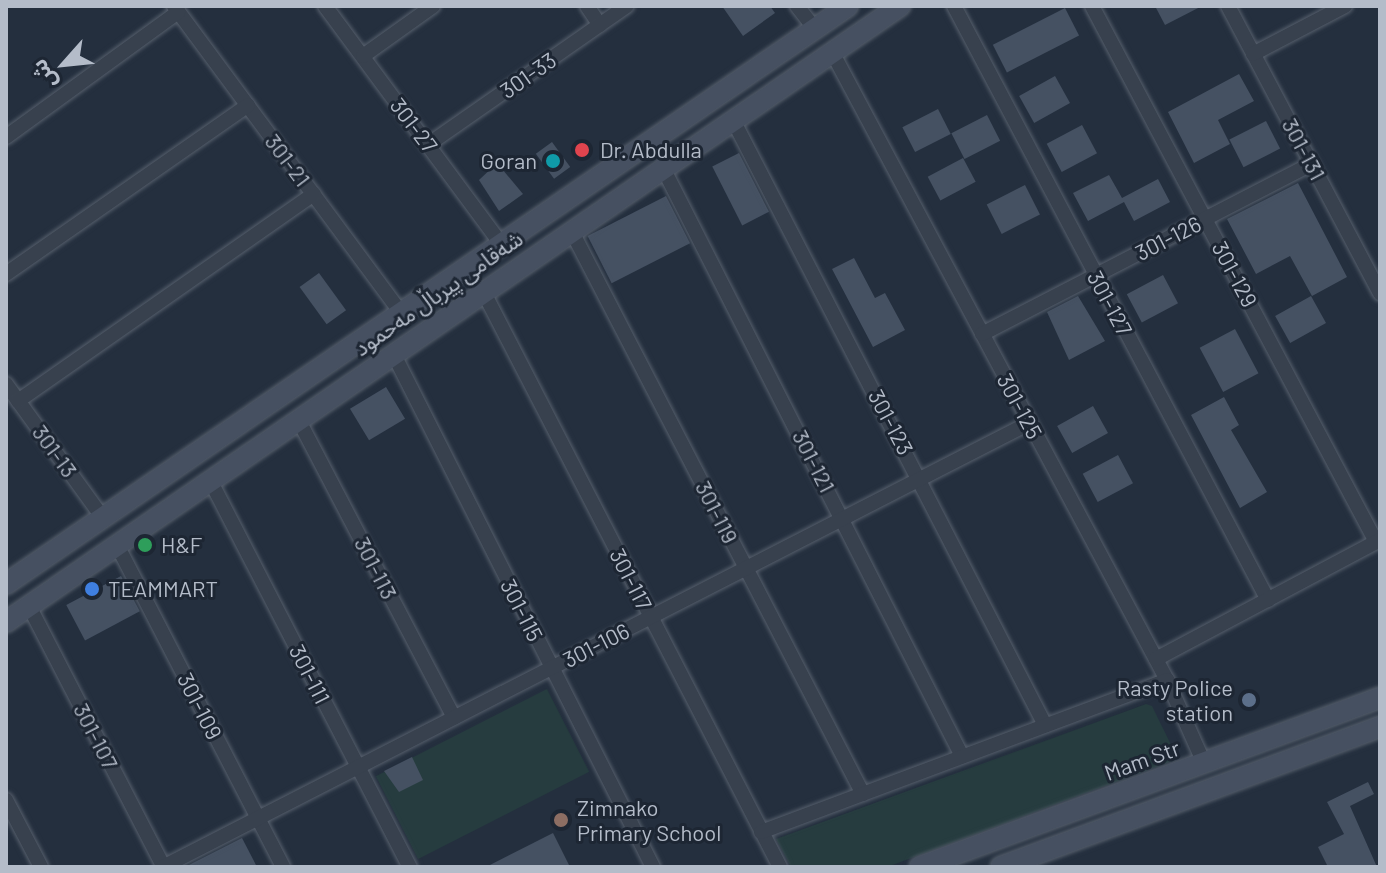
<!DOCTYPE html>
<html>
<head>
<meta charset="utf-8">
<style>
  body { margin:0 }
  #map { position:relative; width:1386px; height:873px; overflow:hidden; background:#242f3e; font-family:Barlow,"Noto Sans Arabic",sans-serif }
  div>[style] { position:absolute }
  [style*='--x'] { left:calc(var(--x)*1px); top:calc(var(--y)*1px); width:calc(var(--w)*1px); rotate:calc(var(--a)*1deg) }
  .green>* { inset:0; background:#263c3f; transform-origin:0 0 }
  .building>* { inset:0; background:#455162; transform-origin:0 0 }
  .roads { filter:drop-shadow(0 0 2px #565f6c) drop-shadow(0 0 2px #565f6c) }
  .street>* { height:14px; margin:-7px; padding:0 7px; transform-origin:7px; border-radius:7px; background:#38414e }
  .secondary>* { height:20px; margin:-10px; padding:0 10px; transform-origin:10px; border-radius:10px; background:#465061 }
  .dots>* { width:22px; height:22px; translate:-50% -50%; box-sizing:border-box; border:4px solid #1d2633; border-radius:50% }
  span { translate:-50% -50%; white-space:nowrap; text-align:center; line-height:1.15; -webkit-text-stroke:6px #1d2633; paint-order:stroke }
  .street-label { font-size:22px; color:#b4bcc9 }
  .poi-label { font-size:22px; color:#b4bcc9 }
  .left { translate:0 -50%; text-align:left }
  .right { translate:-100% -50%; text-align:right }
  .frame { position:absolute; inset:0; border:8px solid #b4bcc9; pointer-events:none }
  .north { position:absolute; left:24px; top:24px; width:80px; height:80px; -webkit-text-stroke:6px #1d2633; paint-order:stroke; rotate:243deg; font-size:22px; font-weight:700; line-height:32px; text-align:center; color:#b4bcc9 }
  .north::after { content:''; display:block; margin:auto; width:28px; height:36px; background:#b4bcc9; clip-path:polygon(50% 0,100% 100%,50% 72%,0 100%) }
</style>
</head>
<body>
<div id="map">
  <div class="green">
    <div style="left:547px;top:689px;width:93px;height:192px;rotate:63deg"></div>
    <div style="clip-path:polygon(1146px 704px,1152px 706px,1178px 759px,887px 867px,791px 867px,776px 839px)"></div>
  </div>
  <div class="building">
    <div style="clip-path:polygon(722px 6px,770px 6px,775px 13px,743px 36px)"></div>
    <div style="clip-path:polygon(1155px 6px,1202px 6px,1165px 25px)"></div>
    <div style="left:1065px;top:8px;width:31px;height:81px;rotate:63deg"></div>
    <div style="clip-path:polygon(1239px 74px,1254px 101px,1218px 120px,1230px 144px,1194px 163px,1168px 112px)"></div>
    <div style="left:1055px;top:76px;width:31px;height:41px;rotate:61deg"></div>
    <div style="left:938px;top:109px;width:28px;height:40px;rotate:63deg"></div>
    <div style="left:987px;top:115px;width:29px;height:40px;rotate:63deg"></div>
    <div style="left:1266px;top:121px;width:31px;height:41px;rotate:63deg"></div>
    <div style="left:1082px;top:125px;width:32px;height:40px;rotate:62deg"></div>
    <div style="left:552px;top:142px;width:31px;height:20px;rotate:54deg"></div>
    <div style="left:739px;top:153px;width:66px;height:30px;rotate:63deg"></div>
    <div style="left:963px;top:158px;width:27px;height:40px;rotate:62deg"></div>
    <div style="clip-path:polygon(497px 163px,523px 194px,499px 211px,479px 180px)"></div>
    <div style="clip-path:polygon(1109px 175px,1122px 198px,1158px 179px,1170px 202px,1134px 221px,1124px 202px,1088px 221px,1073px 193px)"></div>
    <div style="clip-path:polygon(1298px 183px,1347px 277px,1312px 296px,1290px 256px,1256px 274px,1227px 219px)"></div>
    <div style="left:1025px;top:185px;width:33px;height:43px;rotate:63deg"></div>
    <div style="left:666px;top:196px;width:53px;height:88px;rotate:63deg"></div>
    <div style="clip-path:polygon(854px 258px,875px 298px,885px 293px,905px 330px,873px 347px,832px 269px)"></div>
    <div style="left:319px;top:273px;width:46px;height:24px;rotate:54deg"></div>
    <div style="left:1163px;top:275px;width:32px;height:41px;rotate:62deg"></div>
    <div style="clip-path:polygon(1078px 296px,1105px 341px,1069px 360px,1047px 312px)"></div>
    <div style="left:1311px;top:296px;width:31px;height:41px;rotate:61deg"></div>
    <div style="left:1235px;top:329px;width:50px;height:40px;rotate:62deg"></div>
    <div style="left:386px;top:387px;width:37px;height:42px;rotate:59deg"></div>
    <div style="clip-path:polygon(1224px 397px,1239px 425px,1231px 430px,1267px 492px,1240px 508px,1191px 415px)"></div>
    <div style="left:1093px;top:406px;width:31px;height:41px;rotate:61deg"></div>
    <div style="left:1118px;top:455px;width:32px;height:40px;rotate:62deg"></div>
    <div style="left:121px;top:576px;width:40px;height:62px;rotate:62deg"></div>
    <div style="clip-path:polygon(412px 757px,423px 780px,399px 792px,384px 771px)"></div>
    <div style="clip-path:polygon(1368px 782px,1374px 794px,1350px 806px,1377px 867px,1328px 867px,1318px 847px,1344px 834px,1327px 802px)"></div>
    <div style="clip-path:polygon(553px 833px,570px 867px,486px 867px)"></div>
    <div style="clip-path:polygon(242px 838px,257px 867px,185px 867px)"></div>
  </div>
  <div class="roads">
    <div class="street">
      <div style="--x:174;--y:6;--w:383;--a:53.5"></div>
      <div style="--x:325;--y:6;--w:297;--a:53.5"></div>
      <div style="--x:587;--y:6;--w:23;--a:56"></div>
      <div style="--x:797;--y:6;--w:29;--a:52"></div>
      <div style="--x:954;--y:6;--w:672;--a:62.14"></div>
      <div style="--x:1092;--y:6;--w:607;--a:62.08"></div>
      <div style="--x:1228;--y:6;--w:325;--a:62.1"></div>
      <div style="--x:832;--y:52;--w:712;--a:61.92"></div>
      <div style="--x:1167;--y:680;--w:91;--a:66"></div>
      <div style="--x:1253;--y:54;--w:104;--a:-27.6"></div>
      <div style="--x:363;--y:56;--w:86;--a:-35.5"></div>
      <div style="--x:733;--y:120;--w:681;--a:62.72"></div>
      <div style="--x:6;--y:137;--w:213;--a:-36"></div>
      <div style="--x:429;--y:144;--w:241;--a:-34.9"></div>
      <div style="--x:663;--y:168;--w:660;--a:63.05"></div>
      <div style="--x:571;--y:230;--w:635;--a:62.63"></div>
      <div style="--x:6;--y:274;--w:295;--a:-34.9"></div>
      <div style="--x:483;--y:291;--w:648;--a:62.72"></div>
      <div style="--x:982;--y:334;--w:371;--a:-27.3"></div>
      <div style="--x:393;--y:353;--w:576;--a:63.17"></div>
      <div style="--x:6;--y:384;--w:165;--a:54.1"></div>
      <div style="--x:18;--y:401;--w:361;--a:-35"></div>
      <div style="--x:298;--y:419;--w:337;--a:62.4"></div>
      <div style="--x:210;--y:480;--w:436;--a:62.7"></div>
      <div style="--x:117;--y:545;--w:362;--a:62.7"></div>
      <div style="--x:29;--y:606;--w:294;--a:62.7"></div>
      <div style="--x:1156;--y:659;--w:254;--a:-28"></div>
      <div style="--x:6;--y:800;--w:76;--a:62.4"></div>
      <div style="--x:761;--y:832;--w:434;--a:-20.5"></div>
      <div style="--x:163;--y:867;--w:973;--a:-27.14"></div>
    </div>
    <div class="secondary">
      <div style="--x:6;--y:584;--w:1021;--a:-34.47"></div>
      <div style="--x:6;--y:622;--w:1086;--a:-34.57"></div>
      <div style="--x:920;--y:867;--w:490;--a:-20.2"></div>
      <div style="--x:1001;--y:867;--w:404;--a:-20.3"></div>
    </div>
  </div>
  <div class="dots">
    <div style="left:582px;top:150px;background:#e0444e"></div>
    <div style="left:553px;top:161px;background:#0f9aa8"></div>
    <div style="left:145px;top:545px;background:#2e9e5b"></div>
    <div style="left:92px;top:589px;background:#3f7fe0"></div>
    <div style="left:1249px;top:700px;background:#5c6f8a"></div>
    <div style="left:561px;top:820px;background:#8d6e63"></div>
  </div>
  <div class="street-label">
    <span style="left:528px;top:75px;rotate:-35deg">301-33</span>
    <span style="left:414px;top:125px;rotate:53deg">301-27</span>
    <span style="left:1304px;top:149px;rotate:62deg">301-131</span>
    <span style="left:288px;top:160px;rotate:53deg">301-21</span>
    <span style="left:1168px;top:238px;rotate:-27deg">301-126</span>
    <span style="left:1235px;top:274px;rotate:62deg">301-129</span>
    <span style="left:438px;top:293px;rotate:-35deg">شەقامی پیرباڵ مەحمود</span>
    <span style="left:1110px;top:303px;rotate:62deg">301-127</span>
    <span style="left:1020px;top:406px;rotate:62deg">301-125</span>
    <span style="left:891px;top:422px;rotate:62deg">301-123</span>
    <span style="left:55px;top:451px;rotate:54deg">301-13</span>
    <span style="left:814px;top:461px;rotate:63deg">301-121</span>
    <span style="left:717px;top:512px;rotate:63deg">301-119</span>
    <span style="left:376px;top:568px;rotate:63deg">301-113</span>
    <span style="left:631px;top:579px;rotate:63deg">301-117</span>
    <span style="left:522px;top:610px;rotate:63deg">301-115</span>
    <span style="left:596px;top:645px;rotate:-27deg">301-106</span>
    <span style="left:310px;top:674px;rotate:63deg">301-111</span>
    <span style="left:200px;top:706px;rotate:63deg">301-109</span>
    <span style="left:96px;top:736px;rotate:63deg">301-107</span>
    <span style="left:1142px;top:760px;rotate:-20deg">Mam Str</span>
  </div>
  <div class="poi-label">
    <span class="left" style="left:600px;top:150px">Dr. Abdulla</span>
    <span class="right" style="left:537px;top:161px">Goran</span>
    <span class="left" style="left:161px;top:545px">H&amp;F</span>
    <span class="left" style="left:108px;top:589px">TEAMMART</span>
    <span class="right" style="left:1233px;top:700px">Rasty Police<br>station</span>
    <span class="left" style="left:577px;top:820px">Zimnako<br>Primary School</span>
  </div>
  <div class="frame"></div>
  <div class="north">ش</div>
</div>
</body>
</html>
